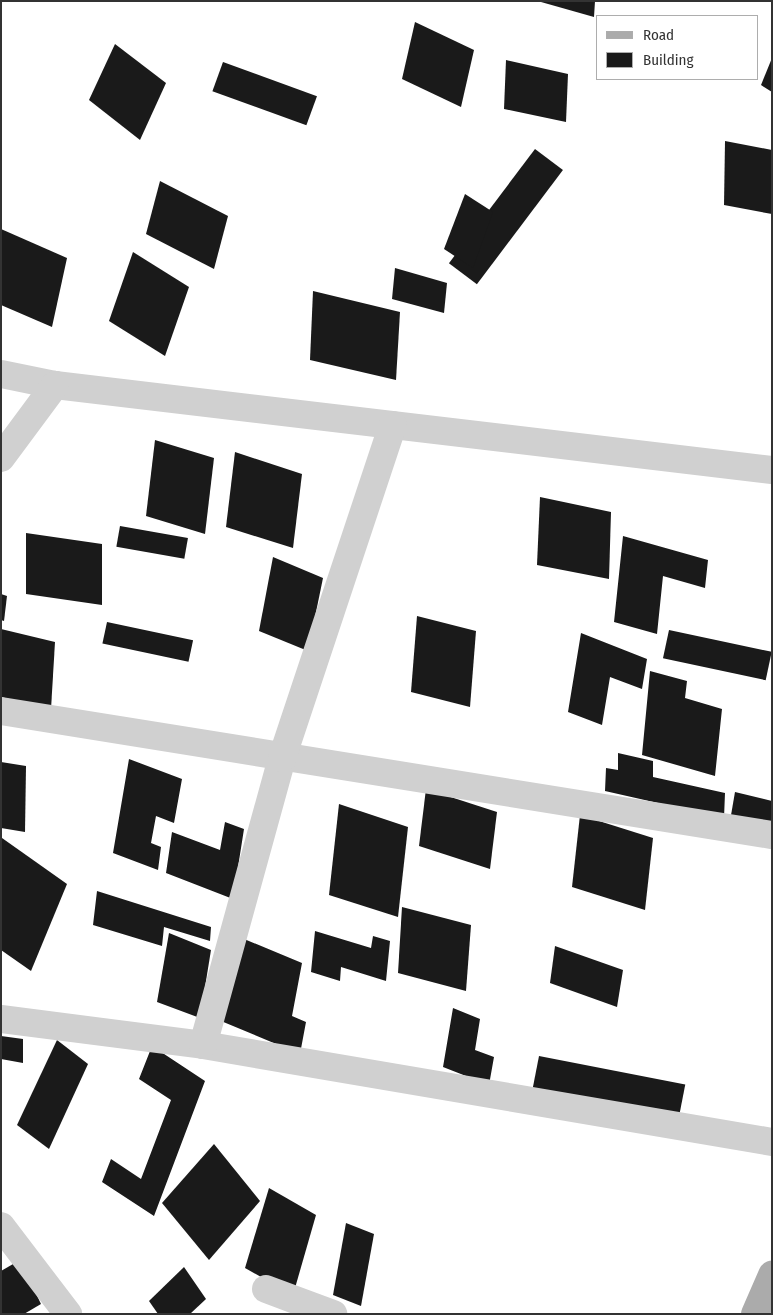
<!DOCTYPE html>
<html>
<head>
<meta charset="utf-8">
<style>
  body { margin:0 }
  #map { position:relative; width:773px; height:1315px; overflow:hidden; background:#fff; font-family:"Fira Sans Condensed",sans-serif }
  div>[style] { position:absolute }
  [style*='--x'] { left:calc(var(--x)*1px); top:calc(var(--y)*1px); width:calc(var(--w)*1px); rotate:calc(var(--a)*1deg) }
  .building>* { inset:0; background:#1a1a1a; transform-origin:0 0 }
  .street>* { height:28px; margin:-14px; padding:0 14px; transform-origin:14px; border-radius:14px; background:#d0d0d0 }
  .primary>* { height:28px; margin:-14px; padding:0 14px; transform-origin:14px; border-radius:14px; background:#ababab }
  span { translate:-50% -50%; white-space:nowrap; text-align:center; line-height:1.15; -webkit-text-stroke:5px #fff; paint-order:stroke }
  .frame { position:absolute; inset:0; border:2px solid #333; pointer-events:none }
  .legend { position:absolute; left:596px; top:15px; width:162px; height:65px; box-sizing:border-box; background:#fff; border:1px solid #adadad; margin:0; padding:6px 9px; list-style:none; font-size:15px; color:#333 }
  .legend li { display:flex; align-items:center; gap:10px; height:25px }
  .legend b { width:25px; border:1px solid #adadad }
</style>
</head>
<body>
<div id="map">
  <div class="building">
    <div style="clip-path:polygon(541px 1px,595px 1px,594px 17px,541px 2px)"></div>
    <div style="clip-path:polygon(415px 22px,474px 50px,461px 107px,402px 79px)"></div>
    <div style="clip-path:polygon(115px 44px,166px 83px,140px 140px,89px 100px)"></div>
    <div style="clip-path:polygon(772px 58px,772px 92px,761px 85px)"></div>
    <div style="clip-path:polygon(506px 60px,568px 74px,566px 122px,504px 109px)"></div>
    <div style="left:223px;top:62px;width:100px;height:31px;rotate:20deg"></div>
    <div style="clip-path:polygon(725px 141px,772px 150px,772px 214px,724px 205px)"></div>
    <div style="left:535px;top:149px;width:35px;height:143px;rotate:37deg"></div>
    <div style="clip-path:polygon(160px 181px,228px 216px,214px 269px,146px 234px)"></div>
    <div style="clip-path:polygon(465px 194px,493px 212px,473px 268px,444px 249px)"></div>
    <div style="clip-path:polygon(1px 229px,67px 258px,52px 327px,1px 305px)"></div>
    <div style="clip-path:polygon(133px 252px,189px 287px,165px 356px,109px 321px)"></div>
    <div style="clip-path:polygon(395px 268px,447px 283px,444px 313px,392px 299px)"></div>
    <div style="clip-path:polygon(313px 291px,400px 312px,396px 380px,310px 360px)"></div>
    <div style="clip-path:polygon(155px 440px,214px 458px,205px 534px,146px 516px)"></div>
    <div style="clip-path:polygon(235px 452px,302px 474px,293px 548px,226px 527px)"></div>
    <div style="clip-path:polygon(540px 497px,611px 512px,609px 579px,537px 565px)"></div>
    <div style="left:120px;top:526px;width:69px;height:21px;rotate:10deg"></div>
    <div style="clip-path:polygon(26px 533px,102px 544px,102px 605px,26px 594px)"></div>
    <div style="clip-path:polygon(623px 536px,708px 560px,705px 588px,663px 576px,657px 634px,614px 622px)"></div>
    <div style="clip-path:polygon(273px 557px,323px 578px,308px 651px,259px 631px)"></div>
    <div style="clip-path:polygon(1px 594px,7px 596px,4px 621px,1px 620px)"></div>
    <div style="clip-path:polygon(417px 616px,476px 631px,470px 707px,411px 692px)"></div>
    <div style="left:107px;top:622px;width:88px;height:22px;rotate:12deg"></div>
    <div style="clip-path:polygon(1px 629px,55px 642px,51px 709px,1px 697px)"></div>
    <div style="left:669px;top:630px;width:105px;height:29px;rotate:12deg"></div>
    <div style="clip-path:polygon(581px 633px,647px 659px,642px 689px,610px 677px,602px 725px,568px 712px)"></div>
    <div style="clip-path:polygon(650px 671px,687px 681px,685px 698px,722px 709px,715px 776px,642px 755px)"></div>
    <div style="clip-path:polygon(618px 753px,653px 761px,653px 777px,725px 793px,724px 818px,605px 791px,606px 768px,618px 770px)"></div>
    <div style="clip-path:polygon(129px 759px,182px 779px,174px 823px,156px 816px,151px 843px,161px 847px,158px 870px,113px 853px)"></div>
    <div style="clip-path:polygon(1px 762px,26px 766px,25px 832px,1px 828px)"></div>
    <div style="clip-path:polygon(426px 789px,497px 812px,490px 869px,419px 846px)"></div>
    <div style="clip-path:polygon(735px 792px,772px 801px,772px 827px,730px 821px)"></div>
    <div style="clip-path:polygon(339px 804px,408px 827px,398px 917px,329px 895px)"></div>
    <div style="clip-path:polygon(580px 815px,653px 838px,645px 910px,572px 887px)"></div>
    <div style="clip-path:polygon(225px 822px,244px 829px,233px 899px,166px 873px,172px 832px,220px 850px)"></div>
    <div style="clip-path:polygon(2px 838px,67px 884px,31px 971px,1px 950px)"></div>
    <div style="clip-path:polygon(97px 891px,211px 927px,210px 941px,164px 927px,162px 946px,93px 925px)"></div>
    <div style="clip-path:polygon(402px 907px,471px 925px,466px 991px,398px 973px)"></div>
    <div style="clip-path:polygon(315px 931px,371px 948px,373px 936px,390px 941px,386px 981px,341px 967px,340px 981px,311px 972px)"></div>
    <div style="clip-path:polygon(169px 933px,211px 950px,200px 1018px,157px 1002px)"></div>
    <div style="clip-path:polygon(237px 936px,302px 963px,292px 1016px,306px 1022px,300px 1054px,221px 1021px)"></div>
    <div style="clip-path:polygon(555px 946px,623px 970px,617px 1007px,550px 983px)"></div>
    <div style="clip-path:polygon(453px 1008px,480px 1019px,475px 1050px,494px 1057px,489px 1085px,443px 1067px)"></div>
    <div style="clip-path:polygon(1px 1036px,23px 1039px,23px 1063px,1px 1059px)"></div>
    <div style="clip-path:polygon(57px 1040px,88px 1064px,49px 1149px,17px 1125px)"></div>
    <div style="clip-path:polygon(152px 1046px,205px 1081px,154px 1216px,102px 1182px,111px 1159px,141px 1179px,171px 1100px,139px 1079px)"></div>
    <div style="left:539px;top:1056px;width:149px;height:36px;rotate:11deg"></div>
    <div style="clip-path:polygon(214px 1144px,260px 1201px,209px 1260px,162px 1203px)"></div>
    <div style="clip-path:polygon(269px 1188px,316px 1215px,293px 1295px,245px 1268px)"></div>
    <div style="clip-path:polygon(346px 1223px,374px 1234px,361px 1306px,333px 1295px)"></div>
    <div style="clip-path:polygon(20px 1260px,41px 1304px,24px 1314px,1px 1314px,1px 1271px)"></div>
    <div style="clip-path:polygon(184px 1267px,206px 1299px,190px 1314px,158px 1314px,149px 1301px)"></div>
  </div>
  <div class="street">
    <div style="--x:1;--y:374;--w:55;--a:11.5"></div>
    <div style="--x:55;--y:385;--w:722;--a:6.76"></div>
    <div style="--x:1;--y:458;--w:91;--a:-53.5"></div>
    <div style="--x:1;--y:711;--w:781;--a:9.14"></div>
    <div style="--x:1;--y:1019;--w:204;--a:7.3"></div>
    <div style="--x:203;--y:1045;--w:577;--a:9.67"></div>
    <div style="--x:203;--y:1045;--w:298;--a:-74.6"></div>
    <div style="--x:282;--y:758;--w:351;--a:-71.6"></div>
    <div style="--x:1;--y:1226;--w:111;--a:52.7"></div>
    <div style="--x:266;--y:1289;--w:72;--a:20.5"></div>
  </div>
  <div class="primary">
    <div style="--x:755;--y:1314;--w:43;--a:-66.4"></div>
  </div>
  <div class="frame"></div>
  <ul class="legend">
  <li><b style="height:6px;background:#ababab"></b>Road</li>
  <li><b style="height:14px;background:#1a1a1a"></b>Building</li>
  </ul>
</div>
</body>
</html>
